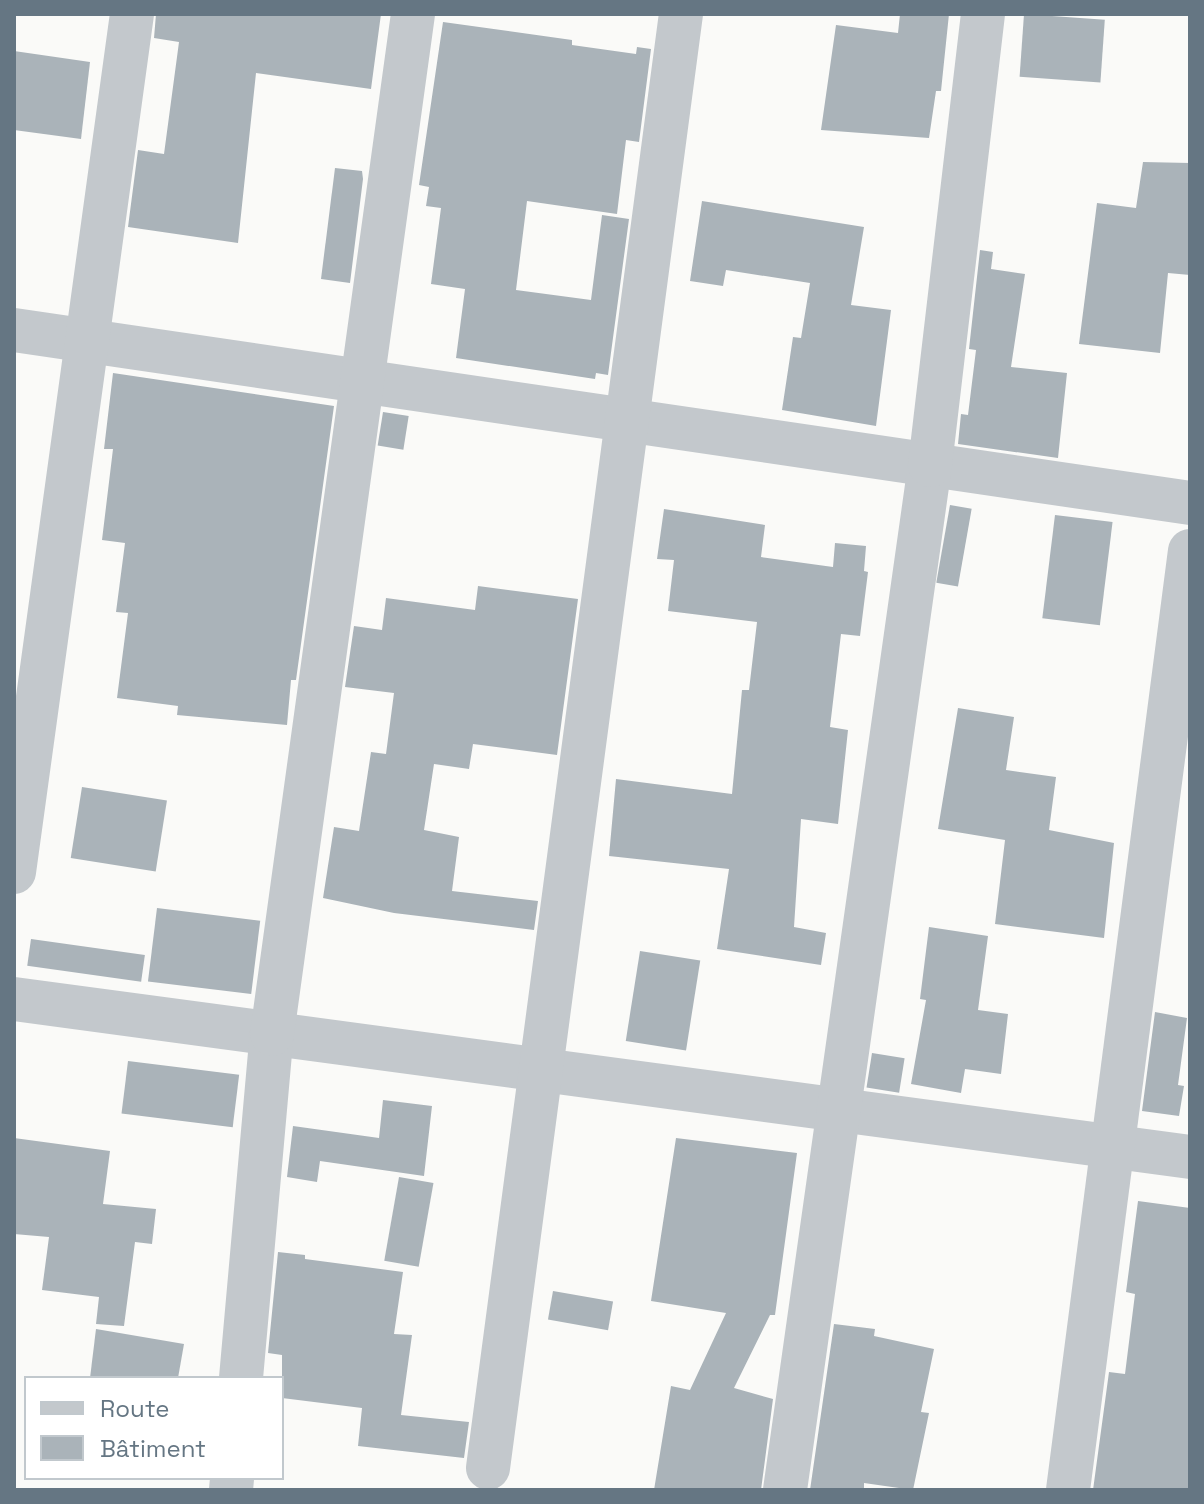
<!DOCTYPE html>
<html>
<head>
<meta charset="utf-8">
<style>
  body { margin:0 }
  #map { position:relative; width:1204px; height:1504px; overflow:hidden; background:#fafaf8; font-family:"Space Grotesk",sans-serif }
  div>[style] { position:absolute }
  [style*='--x'] { left:calc(var(--x)*1px); top:calc(var(--y)*1px); width:calc(var(--w)*1px); rotate:calc(var(--a)*1deg) }
  .building>* { inset:0; background:#aab3b9; transform-origin:0 0 }
  .minor>* { height:44px; margin:-22px; padding:0 22px; transform-origin:22px; border-radius:22px; background:#c3c8cc }
  span { translate:-50% -50%; white-space:nowrap; text-align:center; line-height:1.15; -webkit-text-stroke:8px #fff; paint-order:stroke }
  .frame { position:absolute; inset:0; border:16px solid #657683; pointer-events:none }
  .legend { position:absolute; left:24px; top:1376px; width:260px; height:104px; box-sizing:border-box; background:#fff; border:2px solid #c1c8cd; margin:0; padding:10px 14px; list-style:none; font-size:24px; color:#657683 }
  .legend li { display:flex; align-items:center; gap:16px; height:40px }
  .legend b { width:40px; border:2px solid #c1c8cd }
</style>
</head>
<body>
<div id="map">
  <div class="building">
    <div style="clip-path:polygon(156px 14px,381px 14px,371px 89px,256px 73px,238px 243px,128px 227px,138px 150px,164px 154px,179px 42px,154px 38px)"></div>
    <div style="clip-path:polygon(900px 14px,949px 14px,941px 91px,936px 91px,929px 138px,821px 130px,836px 25px,898px 33px)"></div>
    <div style="left:1024px;top:14px;width:81px;height:63px;rotate:4deg"></div>
    <div style="clip-path:polygon(443px 22px,572px 40px,572px 45px,636px 54px,637px 47px,651px 49px,639px 142px,626px 140px,617px 214px,527px 201px,516px 290px,591px 300px,602px 215px,629px 219px,608px 375px,596px 373px,595px 379px,456px 358px,465px 289px,431px 284px,441px 208px,426px 206px,429px 187px,419px 185px)"></div>
    <div style="clip-path:polygon(14px 51px,90px 62px,81px 139px,14px 130px)"></div>
    <div style="clip-path:polygon(1143px 162px,1190px 163px,1190px 275px,1168px 273px,1160px 353px,1079px 344px,1097px 203px,1136px 208px)"></div>
    <div style="clip-path:polygon(335px 168px,362px 171px,363px 179px,350px 283px,321px 279px)"></div>
    <div style="clip-path:polygon(702px 201px,864px 227px,851px 305px,891px 310px,876px 426px,782px 410px,793px 337px,801px 338px,810px 283px,726px 270px,723px 286px,690px 281px)"></div>
    <div style="clip-path:polygon(980px 250px,993px 252px,991px 269px,1025px 274px,1011px 367px,1067px 373px,1058px 458px,958px 444px,961px 414px,968px 415px,976px 350px,969px 349px)"></div>
    <div style="clip-path:polygon(113px 373px,334px 406px,296px 680px,291px 680px,287px 725px,177px 715px,178px 706px,117px 698px,128px 613px,116px 612px,125px 543px,102px 540px,113px 449px,104px 449px)"></div>
    <div style="left:383px;top:412px;width:26px;height:34px;rotate:9deg"></div>
    <div style="left:950px;top:505px;width:22px;height:79px;rotate:10deg"></div>
    <div style="clip-path:polygon(664px 509px,765px 525px,761px 557px,833px 567px,835px 543px,866px 546px,864px 571px,868px 572px,860px 636px,841px 634px,830px 727px,848px 730px,838px 824px,801px 819px,794px 927px,826px 933px,821px 965px,717px 949px,729px 869px,609px 856px,616px 779px,732px 794px,742px 690px,749px 690px,757px 622px,668px 611px,674px 560px,657px 559px)"></div>
    <div style="left:1055px;top:515px;width:58px;height:104px;rotate:7deg"></div>
    <div style="clip-path:polygon(478px 586px,578px 599px,557px 755px,473px 744px,469px 769px,434px 764px,424px 830px,459px 837px,452px 891px,538px 901px,534px 930px,394px 913px,323px 898px,334px 827px,359px 831px,371px 752px,386px 754px,394px 693px,345px 687px,354px 626px,382px 630px,386px 598px,475px 610px)"></div>
    <div style="clip-path:polygon(958px 708px,1014px 717px,1006px 770px,1056px 777px,1049px 830px,1114px 843px,1104px 938px,995px 924px,1005px 840px,938px 829px)"></div>
    <div style="left:82px;top:787px;width:86px;height:72px;rotate:9deg"></div>
    <div style="left:157px;top:908px;width:104px;height:74px;rotate:7deg"></div>
    <div style="clip-path:polygon(929px 927px,988px 936px,978px 1010px,1008px 1014px,1001px 1074px,965px 1069px,961px 1093px,911px 1084px,926px 1000px,920px 999px)"></div>
    <div style="left:31px;top:939px;width:115px;height:27px;rotate:8deg"></div>
    <div style="left:640px;top:951px;width:61px;height:91px;rotate:9deg"></div>
    <div style="clip-path:polygon(1155px 1012px,1187px 1018px,1178px 1085px,1184px 1086px,1179px 1116px,1142px 1111px)"></div>
    <div style="left:872px;top:1053px;width:33px;height:35px;rotate:9deg"></div>
    <div style="left:128px;top:1061px;width:112px;height:53px;rotate:7deg"></div>
    <div style="clip-path:polygon(383px 1100px,432px 1106px,424px 1176px,320px 1161px,317px 1182px,287px 1177px,293px 1126px,379px 1138px)"></div>
    <div style="clip-path:polygon(14px 1138px,110px 1151px,103px 1204px,156px 1209px,152px 1244px,135px 1242px,124px 1326px,96px 1324px,99px 1297px,42px 1290px,49px 1237px,14px 1234px)"></div>
    <div style="clip-path:polygon(676px 1138px,797px 1153px,775px 1315px,770px 1315px,734px 1388px,773px 1399px,761px 1490px,654px 1490px,671px 1386px,690px 1390px,726px 1313px,651px 1301px)"></div>
    <div style="left:399px;top:1177px;width:35px;height:85px;rotate:10deg"></div>
    <div style="clip-path:polygon(1138px 1201px,1190px 1208px,1190px 1490px,1093px 1490px,1109px 1372px,1125px 1374px,1135px 1294px,1126px 1292px)"></div>
    <div style="clip-path:polygon(278px 1252px,305px 1255px,305px 1259px,403px 1272px,394px 1334px,412px 1335px,401px 1415px,469px 1422px,464px 1458px,358px 1446px,362px 1408px,282px 1398px,282px 1355px,268px 1353px)"></div>
    <div style="left:553px;top:1291px;width:61px;height:29px;rotate:10deg"></div>
    <div style="clip-path:polygon(834px 1324px,875px 1329px,874px 1336px,934px 1349px,921px 1412px,929px 1413px,913px 1490px,864px 1483px,864px 1490px,810px 1490px)"></div>
    <div style="clip-path:polygon(96px 1329px,184px 1344px,178px 1378px,90px 1378px)"></div>
  </div>
  <div class="minor">
    <div style="--x:14;--y:330;--w:1189;--a:8.37"></div>
    <div style="--x:14;--y:872;--w:866;--a:-82.17"></div>
    <div style="--x:14;--y:999;--w:1187;--a:7.65"></div>
    <div style="--x:241;--y:1378;--w:345;--a:-84.9"></div>
    <div style="--x:272;--y:1034;--w:1030;--a:-82.13"></div>
    <div style="--x:488;--y:1468;--w:1467;--a:-82.44"></div>
    <div style="--x:231;--y:1490;--w:12;--a:-85"></div>
    <div style="--x:785;--y:1490;--w:1035;--a:-81.95"></div>
    <div style="--x:930;--y:465;--w:454;--a:-83.3"></div>
    <div style="--x:1068;--y:1490;--w:947;--a:-82.6"></div>
  </div>
  <div class="frame"></div>
  <ul class="legend">
  <li><b style="height:10px;background:#c3c8cc"></b>Route</li>
  <li><b style="height:22px;background:#aab3b9"></b>Bâtiment</li>
  </ul>
</div>
</body>
</html>
